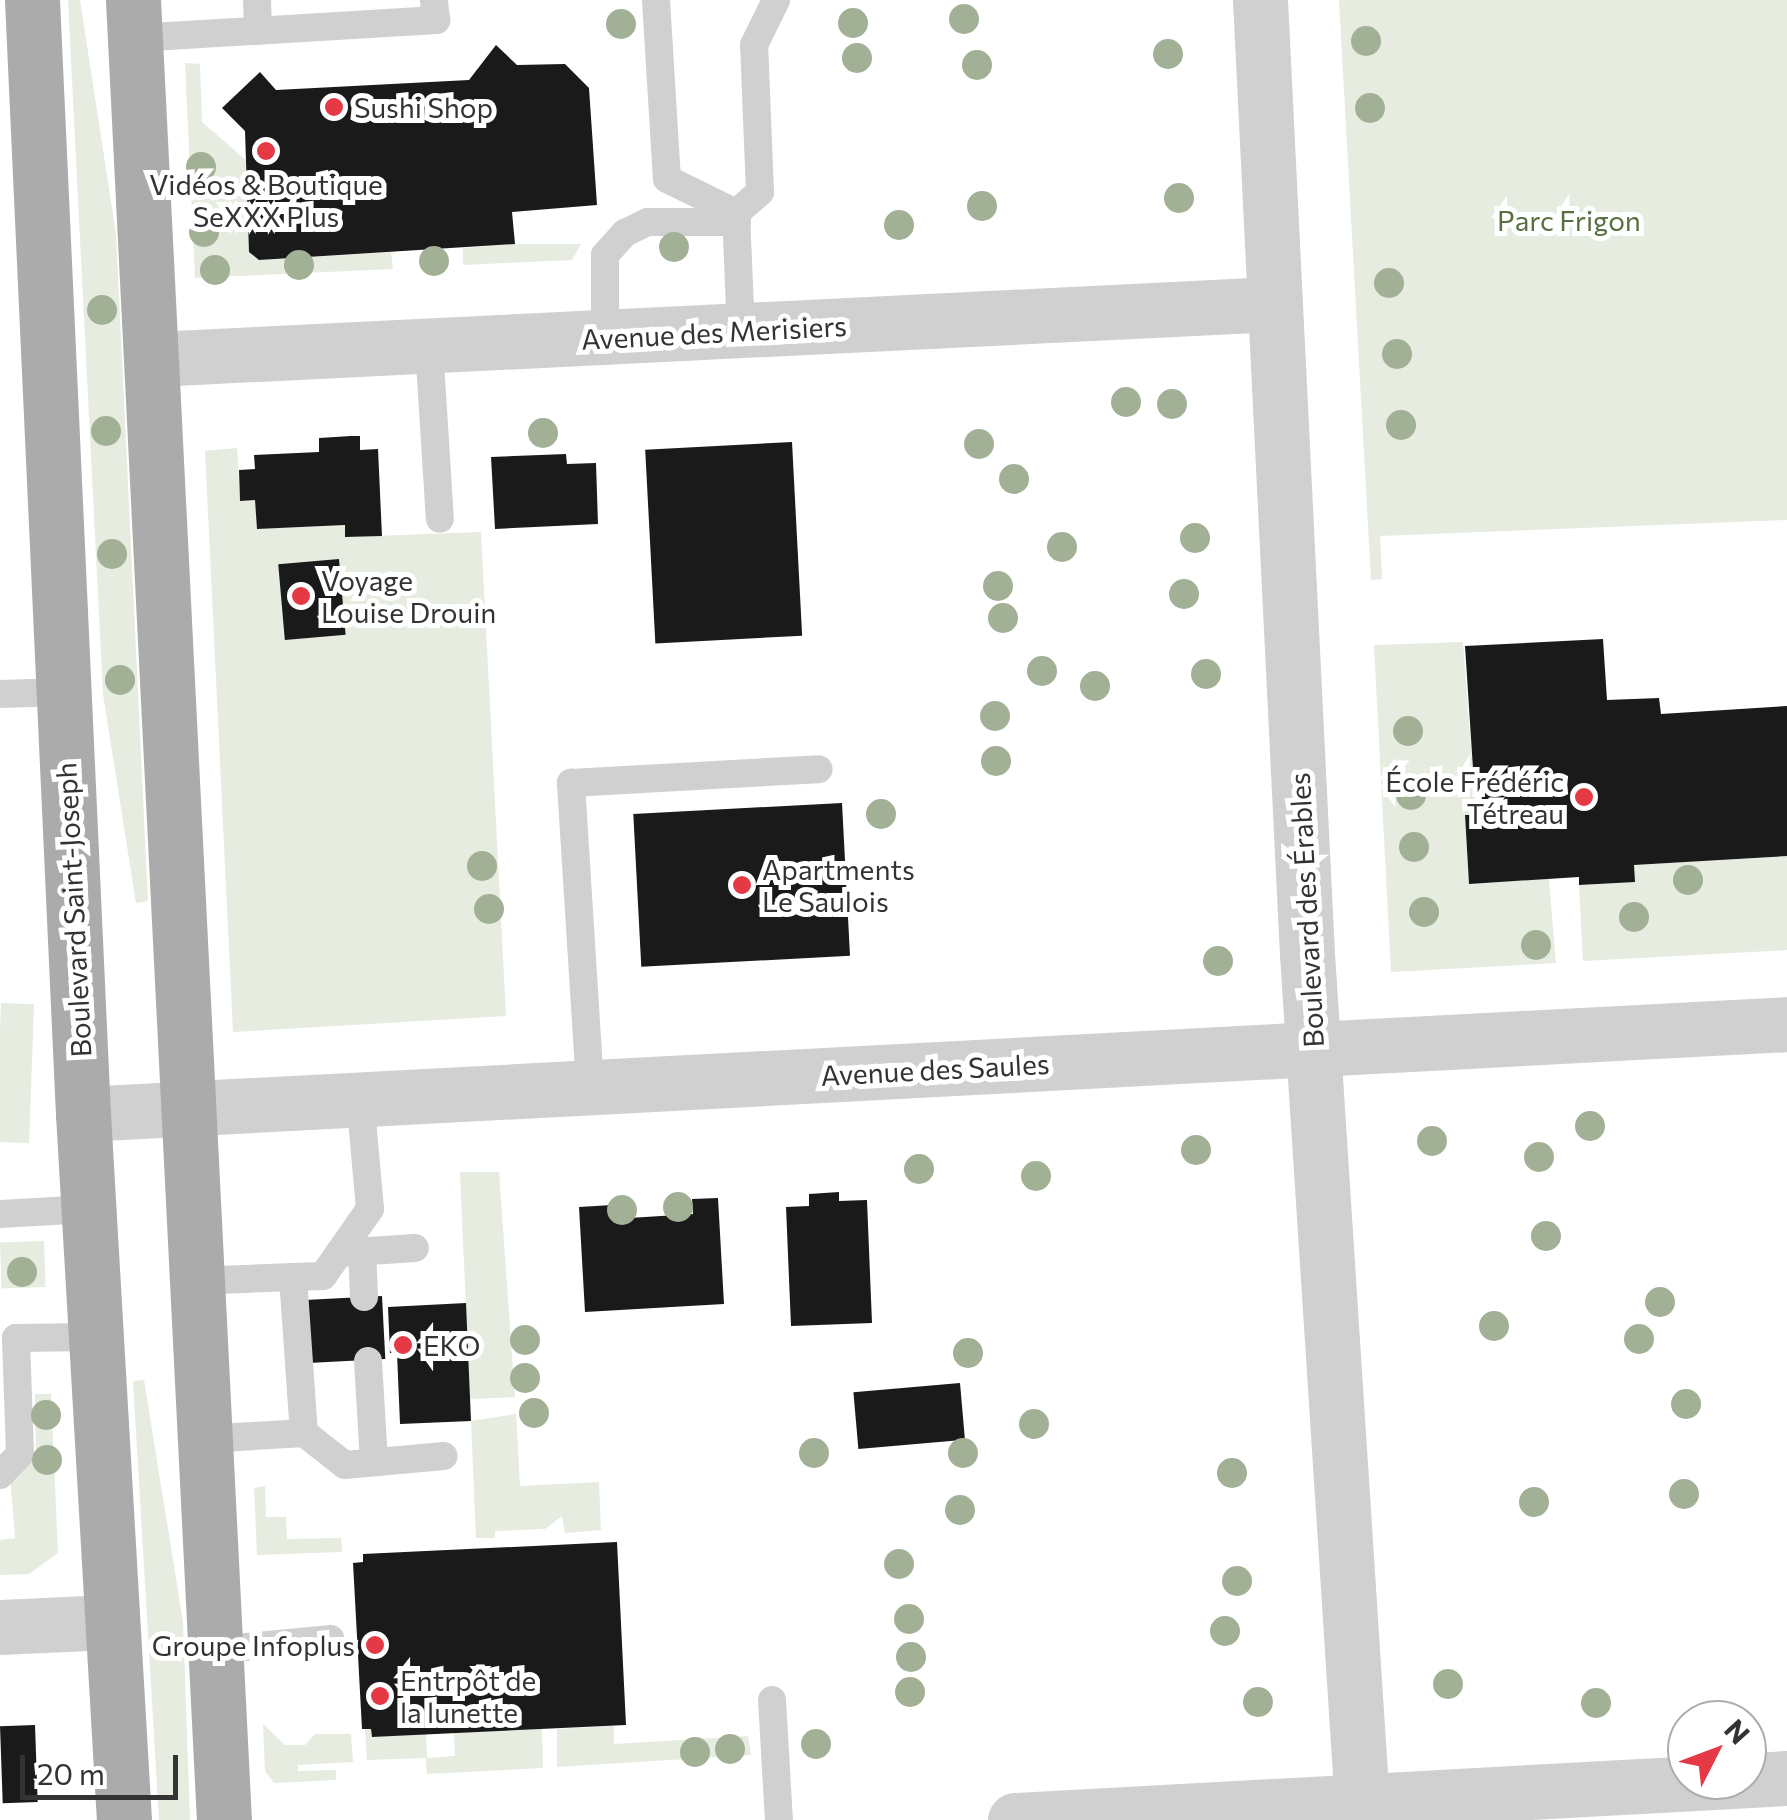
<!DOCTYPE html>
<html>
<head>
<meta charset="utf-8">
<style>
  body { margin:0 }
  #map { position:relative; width:1787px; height:1820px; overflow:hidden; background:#fff; font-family:Commissioner,sans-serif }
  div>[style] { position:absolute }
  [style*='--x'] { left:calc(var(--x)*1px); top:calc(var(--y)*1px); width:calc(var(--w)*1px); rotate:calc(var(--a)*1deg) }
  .green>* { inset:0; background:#e6ecdf; transform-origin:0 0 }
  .building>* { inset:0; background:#1a1a1a; transform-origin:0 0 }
  .service>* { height:28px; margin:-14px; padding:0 14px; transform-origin:14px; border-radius:14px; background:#d0d0d0 }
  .minor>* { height:55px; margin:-27.5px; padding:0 27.5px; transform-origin:27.5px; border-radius:27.5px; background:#d0d0d0 }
  .primary>* { height:55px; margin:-27.5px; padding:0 27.5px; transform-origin:27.5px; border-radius:27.5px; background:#ababab }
  .trees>* { width:30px; height:30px; margin:-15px; border-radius:50%; background:#a2b095 }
  .dots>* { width:28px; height:28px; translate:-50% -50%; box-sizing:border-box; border:5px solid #fff; border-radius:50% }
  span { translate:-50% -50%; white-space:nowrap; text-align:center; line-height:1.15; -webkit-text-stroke:10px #fff; paint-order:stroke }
  .poi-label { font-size:28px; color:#333 }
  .left { translate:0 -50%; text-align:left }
  .right { translate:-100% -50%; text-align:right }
  .park-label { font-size:28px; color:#56703f }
  .street-label { font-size:28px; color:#333 }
  .north { position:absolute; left:1667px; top:1700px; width:100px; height:100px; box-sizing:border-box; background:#fff; border:2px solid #adadad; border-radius:50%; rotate:48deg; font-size:28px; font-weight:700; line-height:40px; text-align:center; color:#333 }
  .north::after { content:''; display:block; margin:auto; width:35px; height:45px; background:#e63946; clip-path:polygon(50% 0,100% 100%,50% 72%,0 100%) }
  .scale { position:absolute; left:20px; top:1755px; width:158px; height:45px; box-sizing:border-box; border:5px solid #333; border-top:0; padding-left:12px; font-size:30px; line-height:35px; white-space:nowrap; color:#333; -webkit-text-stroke:8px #fff; paint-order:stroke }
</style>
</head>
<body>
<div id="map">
  <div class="green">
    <div style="clip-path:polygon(68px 0,80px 0,116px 234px,148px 901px,136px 903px,103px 694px)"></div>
    <div style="clip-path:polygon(1339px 0,1787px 0,1787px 520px,1380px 536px,1382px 579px,1371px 580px)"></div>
    <div style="clip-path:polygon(185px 63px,200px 64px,202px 122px,247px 161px,250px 252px,260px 260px,391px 252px,393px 269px,195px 278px)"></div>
    <div style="clip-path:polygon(515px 244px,581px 244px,572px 260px,463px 265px,463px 248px)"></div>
    <div style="clip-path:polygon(237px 448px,240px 500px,255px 500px,258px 529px,345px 525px,346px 537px,481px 532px,506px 1016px,233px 1032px,205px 451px)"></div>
    <div style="clip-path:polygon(1463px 642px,1476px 815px,1465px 816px,1469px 883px,1549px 879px,1556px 963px,1391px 972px,1374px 645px)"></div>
    <div style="clip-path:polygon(1787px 856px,1787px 950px,1583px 961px,1579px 885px,1634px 882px,1634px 865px)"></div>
    <div style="left:1px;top:1003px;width:33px;height:139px;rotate:2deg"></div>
    <div style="clip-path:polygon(460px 1172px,499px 1172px,515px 1397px,470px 1399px)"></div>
    <div style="left:44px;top:1241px;width:46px;height:44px;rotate:88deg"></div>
    <div style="clip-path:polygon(144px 1380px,183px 1622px,190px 1820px,159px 1820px,133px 1381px)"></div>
    <div style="clip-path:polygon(35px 1394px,51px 1394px,58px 1553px,29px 1574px,0 1575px,0 1540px,15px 1538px,10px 1477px,36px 1460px)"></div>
    <div style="clip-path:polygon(516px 1414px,520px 1486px,599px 1482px,601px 1530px,565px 1533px,562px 1516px,545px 1529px,495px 1531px,495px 1538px,476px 1538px,471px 1421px)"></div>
    <div style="clip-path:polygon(265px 1486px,266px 1517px,286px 1517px,287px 1539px,341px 1538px,342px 1552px,257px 1555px,254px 1488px)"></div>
    <div style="clip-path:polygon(263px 1724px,285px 1745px,305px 1745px,315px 1734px,351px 1734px,353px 1762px,298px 1765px,298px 1771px,336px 1770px,336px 1780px,274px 1783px,265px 1771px)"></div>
    <div style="clip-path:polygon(614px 1726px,614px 1744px,748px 1736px,751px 1755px,557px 1767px,557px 1729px)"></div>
    <div style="clip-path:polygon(365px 1729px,371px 1729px,372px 1737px,426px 1734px,427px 1758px,455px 1756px,454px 1733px,542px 1729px,543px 1768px,427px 1774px,426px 1758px,367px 1760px)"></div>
  </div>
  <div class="building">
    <div style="clip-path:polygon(496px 45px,517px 65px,565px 64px,589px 88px,597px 205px,512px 212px,515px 244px,259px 260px,249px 252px,245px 131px,222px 108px,260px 72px,276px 90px,469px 80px)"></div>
    <div style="clip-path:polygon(351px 436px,360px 436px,360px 450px,378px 449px,382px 536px,345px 537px,345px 525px,257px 529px,255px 500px,240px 501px,239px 470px,255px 469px,254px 455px,319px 452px,319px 438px)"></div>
    <div style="left:792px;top:442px;width:194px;height:147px;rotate:87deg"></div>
    <div style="clip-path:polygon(566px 454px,567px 464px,596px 463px,598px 524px,495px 529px,491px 457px)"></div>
    <div style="left:339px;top:559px;width:76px;height:61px;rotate:85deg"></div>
    <div style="clip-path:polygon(1603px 639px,1607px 700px,1659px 698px,1661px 714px,1787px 706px,1787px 856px,1634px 865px,1635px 882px,1579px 885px,1579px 877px,1469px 884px,1465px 815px,1476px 815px,1465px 646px)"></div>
    <div style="left:842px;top:803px;width:153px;height:209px;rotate:87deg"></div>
    <div style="clip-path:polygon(839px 1192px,839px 1201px,867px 1200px,872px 1323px,791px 1326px,786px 1207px,809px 1206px,809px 1194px)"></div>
    <div style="clip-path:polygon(718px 1198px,724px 1304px,585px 1312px,579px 1207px,612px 1205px,613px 1219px,693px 1214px,692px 1199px)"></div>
    <div style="left:382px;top:1296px;width:63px;height:77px;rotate:87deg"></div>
    <div style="clip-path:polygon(466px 1303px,471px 1421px,400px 1424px,397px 1353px,390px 1353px,388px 1307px)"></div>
    <div style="left:960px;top:1383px;width:57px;height:107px;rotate:85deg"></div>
    <div style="clip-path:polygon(617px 1542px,626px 1725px,372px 1737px,371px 1729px,362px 1729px,353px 1563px,363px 1562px,363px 1554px)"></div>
    <div style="left:35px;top:1725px;width:77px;height:35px;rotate:88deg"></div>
  </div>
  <div class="service">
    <div style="--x:257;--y:0;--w:31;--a:88"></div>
    <div style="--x:656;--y:0;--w:179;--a:86.5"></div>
    <div style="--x:667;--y:179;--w:77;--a:26.2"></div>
    <div style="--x:135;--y:38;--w:302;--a:-3.4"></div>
    <div style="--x:436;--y:20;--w:20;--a:-96"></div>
    <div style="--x:736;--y:213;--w:32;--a:-41"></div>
    <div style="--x:760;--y:192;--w:147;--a:-92.3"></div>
    <div style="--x:754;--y:45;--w:50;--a:-63.9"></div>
    <div style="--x:736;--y:213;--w:117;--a:87.6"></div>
    <div style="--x:605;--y:337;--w:82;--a:-90"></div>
    <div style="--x:605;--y:255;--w:30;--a:-48"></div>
    <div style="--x:625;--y:233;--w:25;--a:-26"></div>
    <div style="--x:648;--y:222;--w:89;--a:0"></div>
    <div style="--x:429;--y:346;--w:173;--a:86.4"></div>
    <div style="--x:0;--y:694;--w:62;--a:-1.8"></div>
    <div style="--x:590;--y:1086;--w:304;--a:-93.6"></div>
    <div style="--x:571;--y:783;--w:248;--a:-3.2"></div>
    <div style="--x:0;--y:1214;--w:88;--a:-3.3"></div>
    <div style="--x:362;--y:1251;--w:46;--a:87.5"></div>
    <div style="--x:339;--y:1253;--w:76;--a:-3.8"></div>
    <div style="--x:293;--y:1277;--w:30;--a:-2"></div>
    <div style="--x:323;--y:1276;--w:82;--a:-55"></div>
    <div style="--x:370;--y:1209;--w:111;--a:-95.1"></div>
    <div style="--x:196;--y:1281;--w:97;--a:-2.4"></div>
    <div style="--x:293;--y:1277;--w:156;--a:86"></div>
    <div style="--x:304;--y:1433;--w:100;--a:176.6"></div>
    <div style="--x:368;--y:1361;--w:101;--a:86.6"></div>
    <div style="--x:304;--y:1433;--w:52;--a:38"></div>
    <div style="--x:345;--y:1465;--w:99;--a:-5.2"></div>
    <div style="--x:0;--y:1475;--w:29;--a:-46"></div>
    <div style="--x:20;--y:1454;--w:116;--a:-92"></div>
    <div style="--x:16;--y:1338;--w:79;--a:-0.7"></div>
    <div style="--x:215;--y:1650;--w:116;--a:-5.5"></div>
    <div style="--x:772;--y:1700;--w:120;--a:86.7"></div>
  </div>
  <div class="minor">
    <div style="--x:1260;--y:0;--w:955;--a:87.18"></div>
    <div style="--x:1307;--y:954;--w:868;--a:86.3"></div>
    <div style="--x:154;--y:359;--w:1121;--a:-2.81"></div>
    <div style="--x:83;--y:1114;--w:1706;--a:-3.02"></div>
    <div style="--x:0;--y:1627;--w:110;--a:-2.6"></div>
    <div style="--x:1015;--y:1820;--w:773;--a:-3.11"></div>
  </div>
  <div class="primary">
    <div style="--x:32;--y:0;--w:1115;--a:87.38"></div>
    <div style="--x:83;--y:1114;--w:707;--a:86.68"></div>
    <div style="--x:133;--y:0;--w:1822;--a:87.14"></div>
  </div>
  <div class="trees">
    <div style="left:964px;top:19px"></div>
    <div style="left:853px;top:23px"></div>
    <div style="left:621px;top:24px"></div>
    <div style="left:1366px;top:41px"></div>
    <div style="left:1168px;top:54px"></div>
    <div style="left:857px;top:58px"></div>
    <div style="left:977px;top:65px"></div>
    <div style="left:1370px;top:108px"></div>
    <div style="left:201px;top:167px"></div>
    <div style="left:1179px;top:198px"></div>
    <div style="left:982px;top:206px"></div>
    <div style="left:899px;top:225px"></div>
    <div style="left:204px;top:232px"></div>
    <div style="left:674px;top:247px"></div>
    <div style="left:434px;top:261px"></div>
    <div style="left:299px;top:265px"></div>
    <div style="left:215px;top:270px"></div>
    <div style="left:1389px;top:283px"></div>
    <div style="left:102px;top:310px"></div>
    <div style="left:1397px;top:354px"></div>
    <div style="left:1126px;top:402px"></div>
    <div style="left:1172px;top:404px"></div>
    <div style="left:1401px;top:425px"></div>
    <div style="left:106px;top:431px"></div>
    <div style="left:543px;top:433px"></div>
    <div style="left:979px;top:444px"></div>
    <div style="left:1014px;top:479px"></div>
    <div style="left:1195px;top:538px"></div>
    <div style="left:1062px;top:547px"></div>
    <div style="left:112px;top:554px"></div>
    <div style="left:998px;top:586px"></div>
    <div style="left:1184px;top:594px"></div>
    <div style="left:1003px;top:618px"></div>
    <div style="left:1042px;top:671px"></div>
    <div style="left:1206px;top:674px"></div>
    <div style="left:120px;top:680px"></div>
    <div style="left:1095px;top:686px"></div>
    <div style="left:995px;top:716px"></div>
    <div style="left:1408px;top:731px"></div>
    <div style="left:996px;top:761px"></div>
    <div style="left:1411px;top:795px"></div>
    <div style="left:881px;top:814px"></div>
    <div style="left:1414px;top:847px"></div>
    <div style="left:482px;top:866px"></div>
    <div style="left:1688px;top:880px"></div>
    <div style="left:489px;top:909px"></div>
    <div style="left:1424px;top:912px"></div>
    <div style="left:1634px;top:917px"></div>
    <div style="left:1536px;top:945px"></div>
    <div style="left:1218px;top:961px"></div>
    <div style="left:1590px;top:1126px"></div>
    <div style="left:1432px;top:1141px"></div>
    <div style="left:1196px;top:1150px"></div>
    <div style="left:1539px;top:1157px"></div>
    <div style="left:919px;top:1169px"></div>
    <div style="left:1036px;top:1176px"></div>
    <div style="left:678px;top:1207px"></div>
    <div style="left:622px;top:1210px"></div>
    <div style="left:1546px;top:1236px"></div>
    <div style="left:22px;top:1272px"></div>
    <div style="left:1660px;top:1302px"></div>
    <div style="left:1494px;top:1326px"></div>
    <div style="left:1639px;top:1339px"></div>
    <div style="left:525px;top:1340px"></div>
    <div style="left:968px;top:1353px"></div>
    <div style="left:525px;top:1378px"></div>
    <div style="left:1686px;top:1404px"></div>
    <div style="left:534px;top:1413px"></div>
    <div style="left:46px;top:1415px"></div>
    <div style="left:1034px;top:1424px"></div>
    <div style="left:814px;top:1453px"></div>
    <div style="left:963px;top:1453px"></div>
    <div style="left:47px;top:1460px"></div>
    <div style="left:1232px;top:1473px"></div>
    <div style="left:1684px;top:1494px"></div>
    <div style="left:1534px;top:1502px"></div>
    <div style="left:960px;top:1510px"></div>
    <div style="left:899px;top:1564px"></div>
    <div style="left:1237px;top:1581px"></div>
    <div style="left:909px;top:1619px"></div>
    <div style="left:1225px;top:1631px"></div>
    <div style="left:911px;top:1657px"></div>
    <div style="left:1448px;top:1684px"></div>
    <div style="left:910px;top:1692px"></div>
    <div style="left:1258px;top:1702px"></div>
    <div style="left:1596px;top:1703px"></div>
    <div style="left:816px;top:1744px"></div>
    <div style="left:730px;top:1749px"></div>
    <div style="left:695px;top:1752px"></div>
  </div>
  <div class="dots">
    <div style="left:334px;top:107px;background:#e63946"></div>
    <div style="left:266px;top:151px;background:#e63946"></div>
    <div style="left:301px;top:596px;background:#e63946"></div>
    <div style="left:1584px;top:797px;background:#e63946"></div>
    <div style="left:742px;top:885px;background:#e63946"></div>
    <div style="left:403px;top:1345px;background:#e63946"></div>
    <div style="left:375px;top:1645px;background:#e63946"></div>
    <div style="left:380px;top:1696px;background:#e63946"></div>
  </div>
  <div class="poi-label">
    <span class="left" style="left:354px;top:107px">Sushi Shop</span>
    <span style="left:266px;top:200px">Vidéos &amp; Boutique<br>SeXXX Plus</span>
    <span class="left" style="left:321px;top:596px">Voyage<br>Louise Drouin</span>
    <span class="right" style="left:1564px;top:797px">École Frédéric<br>Tétreau</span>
    <span class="left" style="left:762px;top:885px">Apartments<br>Le Saulois</span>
    <span class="left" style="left:423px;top:1345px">EKO</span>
    <span class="right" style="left:355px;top:1645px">Groupe Infoplus</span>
    <span class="left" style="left:400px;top:1696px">Entrpôt de<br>la lunette</span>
  </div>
  <div class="park-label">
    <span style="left:1569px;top:220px">Parc Frigon</span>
  </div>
  <div class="street-label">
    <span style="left:714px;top:332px;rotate:-3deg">Avenue des Merisiers</span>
    <span style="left:73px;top:910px;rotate:-93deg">Boulevard Saint-Joseph</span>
    <span style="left:1306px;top:910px;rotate:-93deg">Boulevard des Érables</span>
    <span style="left:935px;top:1069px;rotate:-3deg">Avenue des Saules</span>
  </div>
  <div class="north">N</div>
  <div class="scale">20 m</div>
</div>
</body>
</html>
